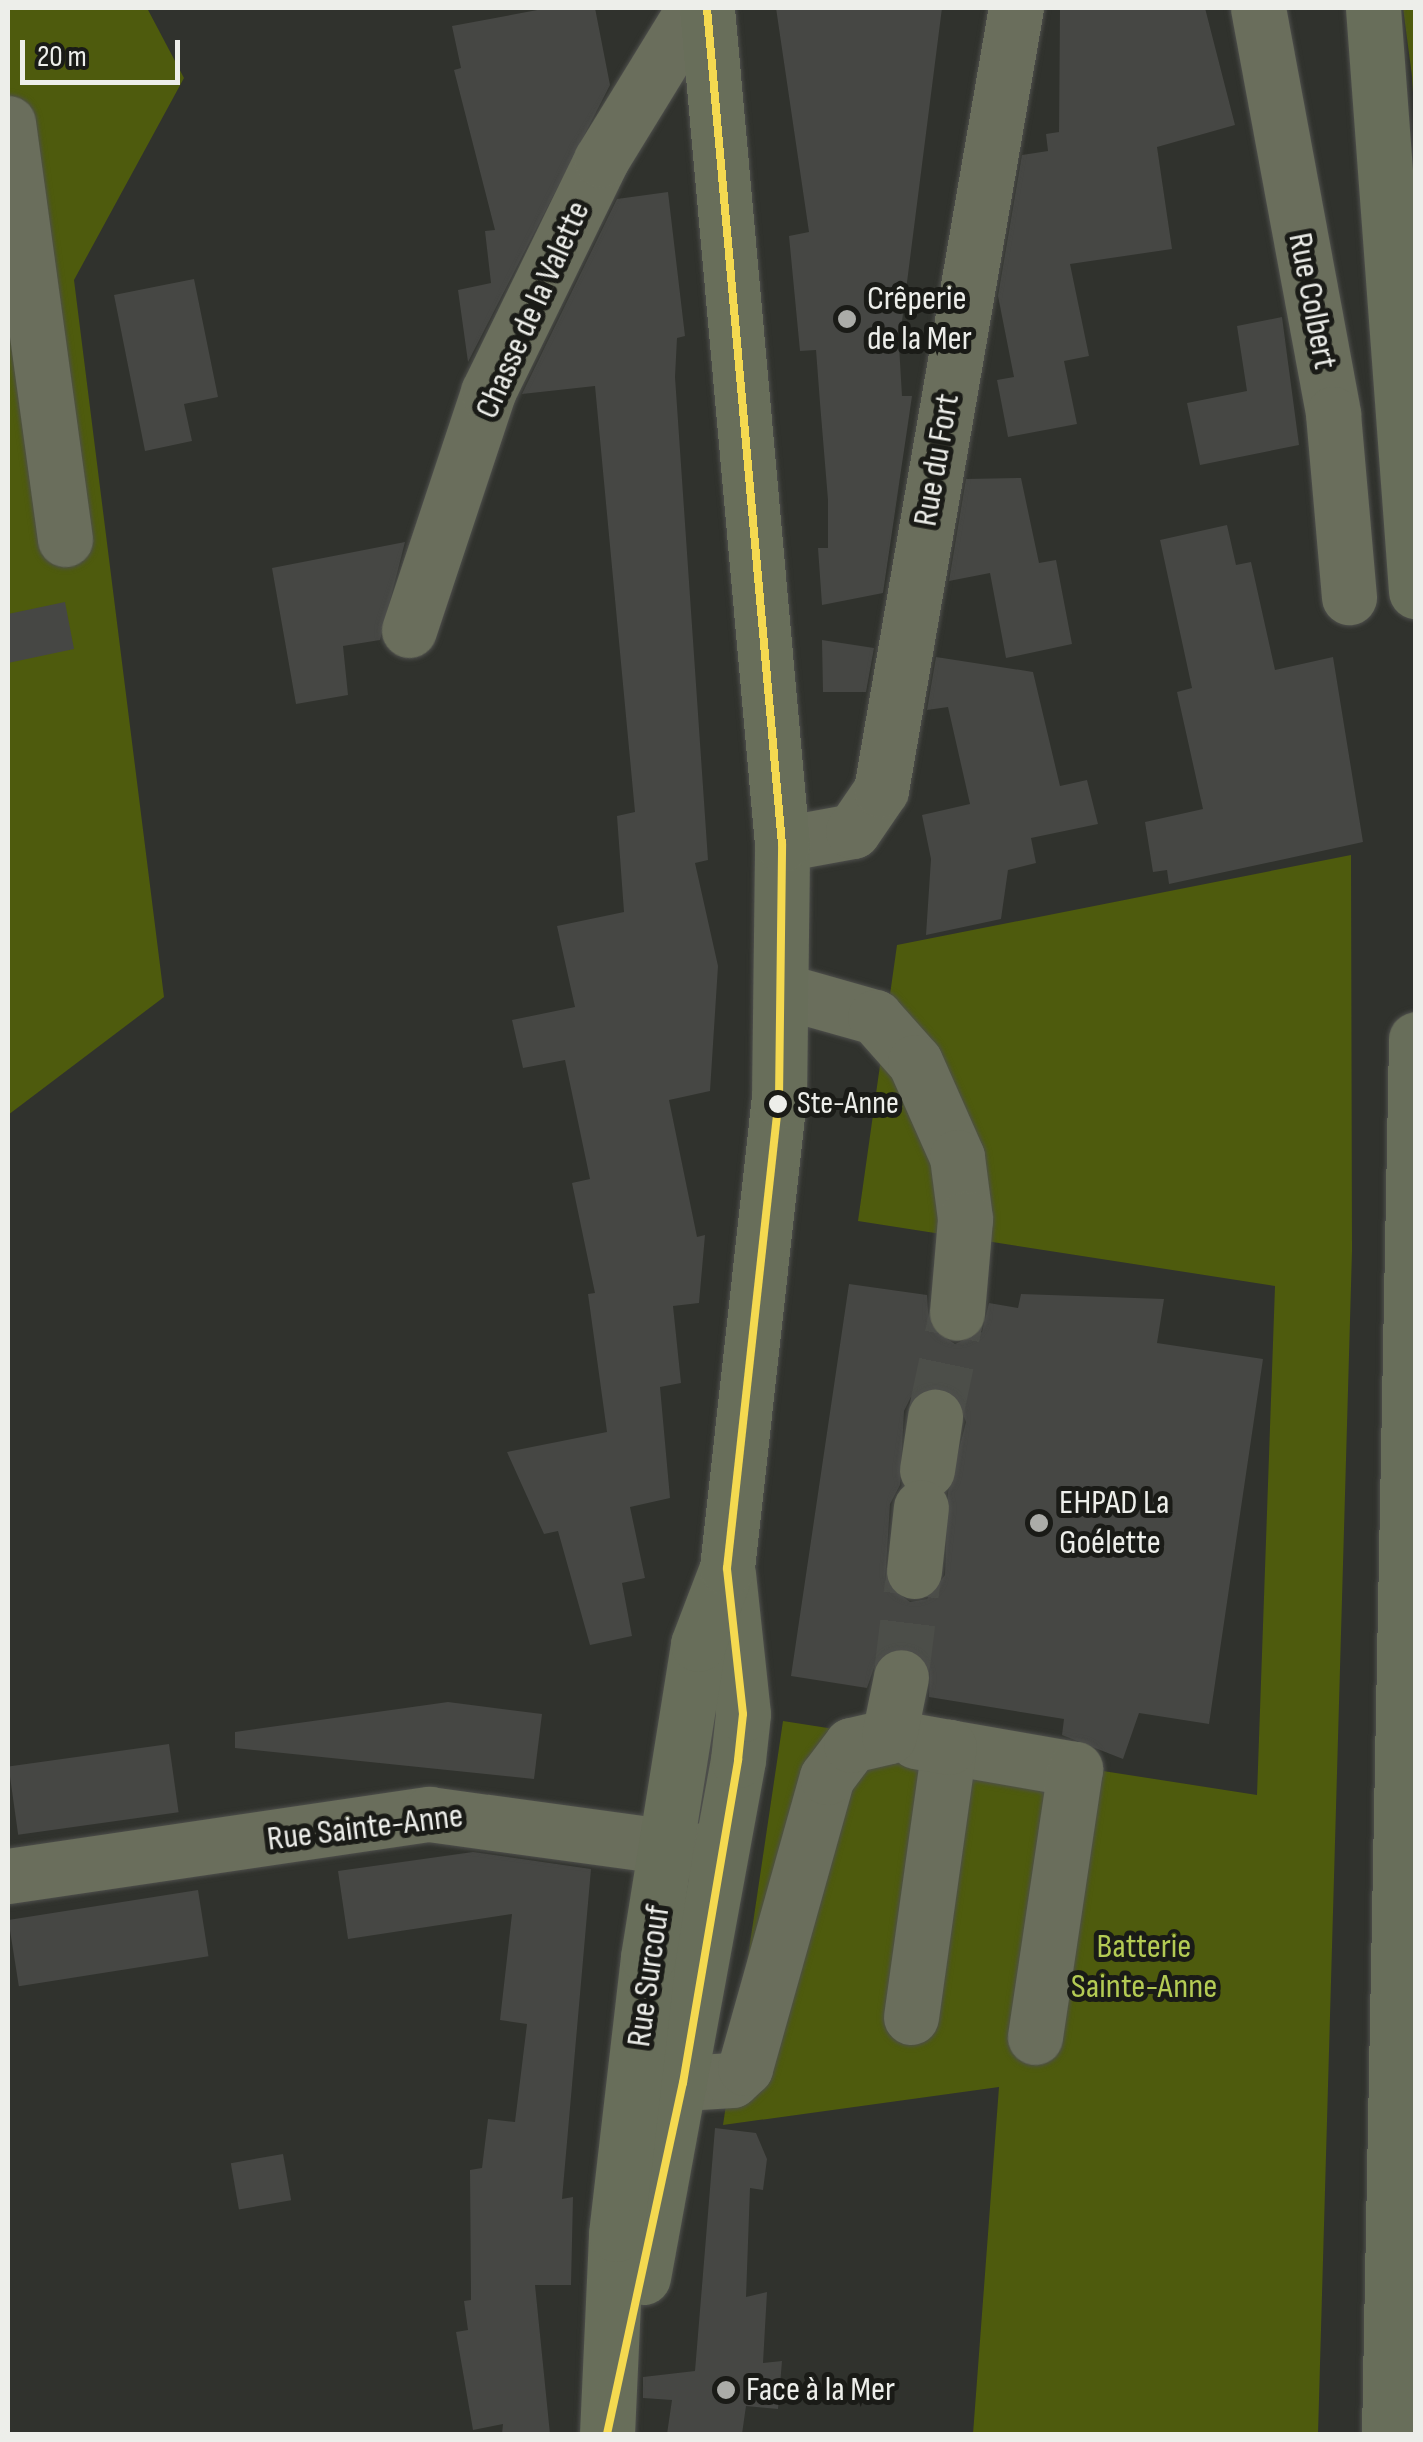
<!DOCTYPE html>
<html>
<head>
<meta charset="utf-8">
<style>
  body { margin:0 }
  #map { position:relative; width:1423px; height:2442px; overflow:hidden; background:#30322d; font-family:"Sofia Sans Condensed",sans-serif }
  div>[style] { position:absolute }
  [style*='--x'] { left:calc(var(--x)*1px); top:calc(var(--y)*1px); width:calc(var(--w)*1px); rotate:calc(var(--a)*1deg) }
  .green>* { inset:0; background:#4e5b0d }
  .building>* { inset:0; background:#464744; transform-origin:0 0 }
  .minor-tunnel>* { height:55px; margin-top:-27.5px; transform-origin:0; background:repeating-linear-gradient(90deg,#4c4e49 0 55px,transparent 0 83px) }
  .roads { filter:drop-shadow(0 0 2px #4e4f4c) drop-shadow(0 0 2px #4e4f4c) }
  .minor>* { height:55px; margin:-27.5px; padding:0 27.5px; transform-origin:27.5px; border-radius:27.5px; background:#6a6e5c }
  .major>* { height:55px; margin:-27.5px; padding:0 27.5px; transform-origin:27.5px; border-radius:27.5px; background:#686e5a }
  .bus-1>* { height:8px; margin:-4px; padding:0 4px; transform-origin:4px; border-radius:4px; background:#f4d950 }
  .dots>* { width:28px; height:28px; translate:-50% -50%; box-sizing:border-box; border:5px solid #1a1b17; border-radius:50% }
  span { translate:-50% -50%; white-space:nowrap; text-align:center; line-height:1.15; -webkit-text-stroke:10px #1a1b17; paint-order:stroke }
  .bus-label { font-size:32px; color:#edeeea }
  .left { translate:0 -50%; text-align:left }
  .poi-label { font-size:35px; color:#edeeea }
  .street-label { font-size:35px; color:#edeeea }
  .park-label { font-size:35px; color:#b4cb54 }
  .frame { position:absolute; inset:0; border:10px solid #edeeea; pointer-events:none }
  .scale { position:absolute; left:20px; top:40px; width:160px; height:45px; box-sizing:border-box; border:5px solid #edeeea; border-top:0; padding-left:12px; font-size:30px; line-height:35px; white-space:nowrap; color:#edeeea; -webkit-text-stroke:8px #1a1b17; paint-order:stroke }
</style>
</head>
<body>
<div id="map">
  <div class="green">
    <div style="clip-path:polygon(8px 8px,147px 8px,184px 78px,74px 280px,164px 997px,8px 1115px)"></div>
    <div style="clip-path:polygon(1403px 8px,1415px 8px,1415px 126px,1412px 76px)"></div>
    <div style="clip-path:polygon(1351px 855px,1352px 1251px,1318px 2434px,973px 2434px,999px 2087px,723px 2125px,783px 1721px,1257px 1795px,1275px 1286px,858px 1221px,897px 945px)"></div>
  </div>
  <div class="building">
    <div style="clip-path:polygon(548px 8px,595px 8px,610px 85px,468px 362px,458px 290px,491px 283px,485px 231px,495px 230px,454px 70px,461px 68px,452px 26px)"></div>
    <div style="clip-path:polygon(776px 8px,942px 8px,899px 345px,902px 396px,912px 396px,883px 593px,822px 605px,818px 548px,828px 548px,828px 500px,820px 403px,816px 350px,800px 351px,789px 236px,809px 232px)"></div>
    <div style="clip-path:polygon(1060px 8px,1205px 8px,1235px 125px,1157px 147px,1172px 249px,1070px 264px,1089px 356px,1064px 361px,1077px 424px,1008px 437px,997px 380px,1014px 377px,998px 296px,1022px 155px,1048px 151px,1046px 134px,1059px 132px)"></div>
    <div style="clip-path:polygon(668px 192px,685px 336px,677px 338px,675px 377px,708px 860px,695px 863px,718px 966px,710px 1091px,669px 1100px,697px 1237px,705px 1235px,699px 1303px,673px 1306px,681px 1383px,660px 1387px,670px 1498px,630px 1507px,645px 1578px,622px 1583px,632px 1636px,590px 1645px,558px 1531px,544px 1534px,507px 1452px,607px 1432px,588px 1294px,595px 1293px,572px 1183px,590px 1179px,565px 1060px,523px 1068px,512px 1020px,575px 1007px,557px 926px,624px 912px,617px 816px,635px 812px,595px 386px,522px 394px,617px 199px)"></div>
    <div style="clip-path:polygon(194px 279px,218px 397px,184px 404px,192px 441px,145px 451px,114px 295px)"></div>
    <div style="clip-path:polygon(1282px 317px,1299px 445px,1200px 465px,1187px 403px,1247px 391px,1237px 326px)"></div>
    <div style="clip-path:polygon(1021px 478px,1039px 563px,1056px 560px,1072px 644px,1006px 658px,990px 573px,949px 581px,966px 479px)"></div>
    <div style="clip-path:polygon(1227px 525px,1236px 565px,1251px 562px,1275px 670px,1333px 657px,1363px 842px,1169px 884px,1167px 870px,1153px 872px,1145px 822px,1203px 809px,1177px 692px,1192px 688px,1160px 540px)"></div>
    <div style="clip-path:polygon(405px 542px,380px 640px,343px 646px,348px 695px,296px 704px,272px 568px)"></div>
    <div style="clip-path:polygon(65px 602px,74px 649px,8px 663px,8px 614px)"></div>
    <div style="clip-path:polygon(822px 640px,874px 648px,866px 692px,823px 692px)"></div>
    <div style="clip-path:polygon(936px 657px,1033px 672px,1060px 786px,1087px 780px,1098px 824px,1031px 838px,1036px 863px,1008px 870px,1001px 919px,926px 935px,931px 859px,922px 815px,970px 804px,948px 707px,927px 710px)"></div>
    <div style="clip-path:polygon(evenodd,849px 1284px,927px 1295px,929px 1327px,955px 1344px,982px 1332px,989px 1303px,1018px 1308px,1021px 1294px,1164px 1299px,1157px 1343px,1263px 1359px,1209px 1724px,1139px 1713px,1123px 1759px,1062px 1735px,1064px 1719px,929px 1697px,930px 1666px,908px 1647px,878px 1656px,867px 1688px,791px 1676px,849px 1284px,939px 1386px,955px 1393px,966px 1422px,948px 1492px,945px 1575px,927px 1599px,910px 1602px,885px 1583px,890px 1504px,900px 1485px,904px 1411px,911px 1397px,939px 1386px)"></div>
    <div style="clip-path:polygon(448px 1702px,542px 1714px,534px 1779px,235px 1748px,235px 1732px)"></div>
    <div style="left:169px;top:1744px;width:69px;height:162px;rotate:82deg"></div>
    <div style="clip-path:polygon(473px 1852px,591px 1869px,562px 2199px,573px 2197px,571px 2285px,535px 2285px,550px 2434px,502px 2434px,503px 2424px,473px 2430px,456px 2332px,468px 2330px,464px 2301px,471px 2300px,470px 2170px,482px 2168px,488px 2119px,515px 2122px,527px 2024px,500px 2020px,512px 1914px,348px 1939px,338px 1871px)"></div>
    <div style="left:198px;top:1890px;width:67px;height:192px;rotate:81deg"></div>
    <div style="clip-path:polygon(715px 2128px,756px 2133px,767px 2159px,763px 2190px,750px 2188px,746px 2297px,767px 2292px,763px 2363px,782px 2361px,778px 2409px,746px 2406px,742px 2434px,667px 2434px,672px 2400px,643px 2398px,643px 2377px,695px 2371px)"></div>
    <div style="left:283px;top:2154px;width:47px;height:53px;rotate:80deg"></div>
  </div>
  <div class="minor-tunnel">
    <div style="--x:935;--y:1417;--w:106;--a:-78.1"></div>
    <div style="--x:901;--y:1677;--w:107;--a:-83"></div>
  </div>
  <div class="roads">
    <div class="minor">
      <div style="--x:1258;--y:8;--w:413;--a:79.5"></div>
      <div style="--x:1333;--y:414;--w:184;--a:85"></div>
      <div style="--x:8;--y:123;--w:420;--a:82.2"></div>
      <div style="--x:409;--y:630;--w:251;--a:-71.6"></div>
      <div style="--x:488;--y:392;--w:258;--a:-64"></div>
      <div style="--x:601;--y:160;--w:178;--a:-58.5"></div>
      <div style="--x:782;--y:844;--w:72;--a:-10.4"></div>
      <div style="--x:853;--y:831;--w:50;--a:-55.7"></div>
      <div style="--x:881;--y:790;--w:794;--a:-80.21"></div>
      <div style="--x:783;--y:991;--w:96;--a:15.8"></div>
      <div style="--x:875;--y:1017;--w:60;--a:48.4"></div>
      <div style="--x:915;--y:1062;--w:104;--a:66.1"></div>
      <div style="--x:957;--y:1157;--w:63;--a:82.6"></div>
      <div style="--x:965;--y:1219;--w:94;--a:94.9"></div>
      <div style="--x:927;--y:1470;--w:54;--a:-81.4"></div>
      <div style="--x:914;--y:1571;--w:64;--a:-83.8"></div>
      <div style="--x:949;--y:1747;--w:128;--a:9.9"></div>
      <div style="--x:1075;--y:1769;--w:271;--a:98.5"></div>
      <div style="--x:8;--y:1876;--w:426;--a:-8.4"></div>
      <div style="--x:429;--y:1814;--w:286;--a:7.8"></div>
      <div style="--x:911;--y:2017;--w:273;--a:-82"></div>
      <div style="--x:949;--y:1747;--w:34;--a:-170"></div>
      <div style="--x:683;--y:2083;--w:49;--a:-3.5"></div>
      <div style="--x:732;--y:2080;--w:18;--a:-43"></div>
      <div style="--x:745;--y:2068;--w:302;--a:-74.3"></div>
      <div style="--x:827;--y:1777;--w:40;--a:-53"></div>
      <div style="--x:851;--y:1745;--w:39;--a:-13"></div>
      <div style="--x:889;--y:1736;--w:60;--a:-78.5"></div>
    </div>
    <div class="major">
      <div style="--x:1373;--y:8;--w:585;--a:85.78"></div>
      <div style="--x:643;--y:2277;--w:526;--a:-79.59"></div>
      <div style="--x:738;--y:1760;--w:46;--a:-83.8"></div>
      <div style="--x:743;--y:1714;--w:142;--a:-96.1"></div>
      <div style="--x:607;--y:2434;--w:200;--a:-87.4"></div>
      <div style="--x:616;--y:2234;--w:279;--a:-83.4"></div>
      <div style="--x:648;--y:1957;--w:317;--a:-80.9"></div>
      <div style="--x:698;--y:1644;--w:81;--a:-69.1"></div>
      <div style="--x:727;--y:1568;--w:472;--a:-83.7"></div>
      <div style="--x:779;--y:1099;--w:255;--a:-89.3"></div>
      <div style="--x:782;--y:844;--w:839;--a:-95.13"></div>
      <div style="--x:1389;--y:2434;--w:1395;--a:-88.89"></div>
    </div>
  </div>
  <div class="bus-1">
    <div style="--x:607;--y:2434;--w:359;--a:-77.8"></div>
    <div style="--x:683;--y:2083;--w:328;--a:-80.3"></div>
    <div style="--x:738;--y:1760;--w:46;--a:-83.8"></div>
    <div style="--x:743;--y:1714;--w:147;--a:-96.3"></div>
    <div style="--x:727;--y:1568;--w:472;--a:-83.7"></div>
    <div style="--x:779;--y:1099;--w:255;--a:-89.3"></div>
    <div style="--x:782;--y:844;--w:839;--a:-95.13"></div>
  </div>
  <div class="dots">
    <div style="left:847px;top:319px;background:#abaca8"></div>
    <div style="left:778px;top:1104px;background:#edeeea"></div>
    <div style="left:1039px;top:1523px;background:#abaca8"></div>
    <div style="left:726px;top:2390px;background:#abaca8"></div>
  </div>
  <div class="bus-label">
    <span class="left" style="left:797px;top:1104px">Ste-Anne</span>
  </div>
  <div class="poi-label">
    <span class="left" style="left:867px;top:319px">Crêperie<br>de la Mer</span>
    <span class="left" style="left:1059px;top:1523px">EHPAD La<br>Goélette</span>
    <span class="left" style="left:746px;top:2390px">Face à la Mer</span>
  </div>
  <div class="street-label">
    <span style="left:1312px;top:301px;rotate:79deg">Rue Colbert</span>
    <span style="left:533px;top:310px;rotate:-66deg">Chasse de la Valette</span>
    <span style="left:937px;top:460px;rotate:-80deg">Rue du Fort</span>
    <span style="left:365px;top:1828px;rotate:-7deg">Rue Sainte-Anne</span>
    <span style="left:649px;top:1976px;rotate:-82deg">Rue Surcouf</span>
  </div>
  <div class="park-label">
    <span style="left:1144px;top:1967px">Batterie<br>Sainte-Anne</span>
  </div>
  <div class="frame"></div>
  <div class="scale">20 m</div>
</div>
</body>
</html>
